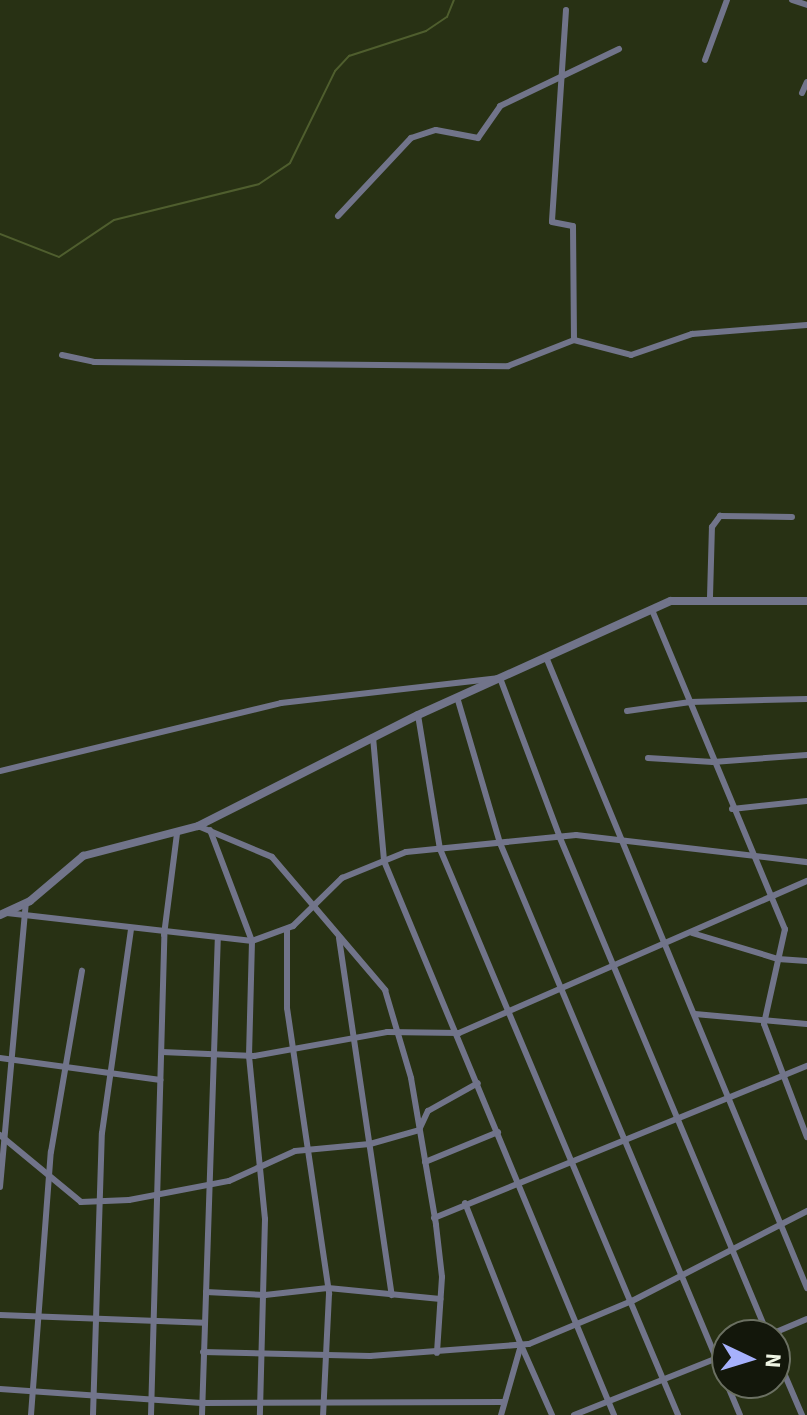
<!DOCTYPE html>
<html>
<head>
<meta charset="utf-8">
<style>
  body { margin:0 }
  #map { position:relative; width:807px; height:1415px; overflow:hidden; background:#283114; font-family:"Source Sans 3",sans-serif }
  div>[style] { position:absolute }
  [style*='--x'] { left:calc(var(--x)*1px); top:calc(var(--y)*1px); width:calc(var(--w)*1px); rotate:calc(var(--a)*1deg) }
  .stream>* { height:2px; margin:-1px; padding:0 1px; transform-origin:1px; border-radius:1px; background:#4f5e2e }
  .minor>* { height:6px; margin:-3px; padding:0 3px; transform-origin:3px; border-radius:3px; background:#71748a }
  .tertiary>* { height:8px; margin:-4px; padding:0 4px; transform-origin:4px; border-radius:4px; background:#71748a }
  span { translate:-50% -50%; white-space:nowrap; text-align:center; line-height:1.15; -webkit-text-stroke:8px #13170b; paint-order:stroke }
  .north { position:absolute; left:711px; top:1319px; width:80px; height:80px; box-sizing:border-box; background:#13170b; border:2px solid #6b7062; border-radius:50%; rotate:94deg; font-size:22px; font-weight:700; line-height:32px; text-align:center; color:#eff5e4 }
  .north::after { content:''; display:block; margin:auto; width:28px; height:36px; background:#a6b1fc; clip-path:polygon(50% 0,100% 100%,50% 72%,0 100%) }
</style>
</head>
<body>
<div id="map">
  <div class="stream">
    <div style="--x:0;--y:234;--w:63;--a:21.3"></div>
    <div style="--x:59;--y:257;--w:66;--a:-33.9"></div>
    <div style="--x:114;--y:220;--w:149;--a:-13.9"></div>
    <div style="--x:259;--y:184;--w:37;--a:-34"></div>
    <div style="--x:290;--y:163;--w:102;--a:-63.9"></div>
    <div style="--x:335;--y:71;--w:21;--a:-47"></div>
    <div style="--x:349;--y:56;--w:81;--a:-18"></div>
    <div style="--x:426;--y:31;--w:25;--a:-34"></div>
    <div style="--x:447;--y:17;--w:18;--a:-68"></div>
  </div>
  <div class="minor">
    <div style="--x:792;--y:0;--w:16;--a:18"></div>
    <div style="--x:566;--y:10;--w:212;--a:93.8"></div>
    <div style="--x:552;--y:222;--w:21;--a:11"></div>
    <div style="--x:573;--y:226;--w:114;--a:89.5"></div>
    <div style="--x:705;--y:60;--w:64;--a:-69.9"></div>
    <div style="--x:802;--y:93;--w:12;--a:-66"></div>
    <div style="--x:338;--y:216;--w:107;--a:-46.9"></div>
    <div style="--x:411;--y:138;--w:26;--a:-18"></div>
    <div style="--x:436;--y:130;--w:43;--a:10.8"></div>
    <div style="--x:478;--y:138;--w:39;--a:-55"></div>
    <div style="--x:500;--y:106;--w:132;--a:-25.6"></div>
    <div style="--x:62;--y:355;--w:33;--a:12"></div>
    <div style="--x:94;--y:362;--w:414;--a:0.6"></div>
    <div style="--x:508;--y:366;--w:71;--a:-21.5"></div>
    <div style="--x:574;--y:340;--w:59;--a:14.7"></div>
    <div style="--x:631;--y:355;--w:65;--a:-19"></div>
    <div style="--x:692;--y:334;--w:115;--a:-4.5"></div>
    <div style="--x:710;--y:597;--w:70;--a:-88.4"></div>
    <div style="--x:712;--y:527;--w:14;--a:-54"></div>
    <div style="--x:720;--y:516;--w:72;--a:0.8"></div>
    <div style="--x:652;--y:610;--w:346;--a:67.4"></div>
    <div style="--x:785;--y:929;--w:97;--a:102.5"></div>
    <div style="--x:764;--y:1024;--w:121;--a:69.2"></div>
    <div style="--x:546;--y:657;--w:683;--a:67.53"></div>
    <div style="--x:457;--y:697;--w:152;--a:73.6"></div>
    <div style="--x:500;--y:843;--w:620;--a:67.24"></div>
    <div style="--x:627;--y:711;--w:64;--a:-8.1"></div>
    <div style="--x:690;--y:702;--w:117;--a:-1.5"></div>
    <div style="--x:418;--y:715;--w:136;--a:80.7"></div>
    <div style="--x:440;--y:849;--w:614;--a:67.19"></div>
    <div style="--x:373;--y:737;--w:124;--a:84.9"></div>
    <div style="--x:384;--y:861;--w:600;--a:67.45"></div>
    <div style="--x:648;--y:758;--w:65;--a:3.5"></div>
    <div style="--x:713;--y:762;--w:94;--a:-4.3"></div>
    <div style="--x:0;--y:771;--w:289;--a:-13.6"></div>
    <div style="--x:281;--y:703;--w:220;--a:-6.5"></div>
    <div style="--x:500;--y:678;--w:171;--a:69.4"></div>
    <div style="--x:560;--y:838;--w:539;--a:67.29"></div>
    <div style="--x:732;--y:809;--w:75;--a:-6.1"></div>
    <div style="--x:198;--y:826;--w:80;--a:22.7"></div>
    <div style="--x:272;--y:857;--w:175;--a:49.6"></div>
    <div style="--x:385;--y:990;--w:92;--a:73.5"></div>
    <div style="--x:411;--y:1078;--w:149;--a:80.3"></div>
    <div style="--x:436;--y:1225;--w:52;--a:83.4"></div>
    <div style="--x:442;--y:1277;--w:76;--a:93.8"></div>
    <div style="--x:210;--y:830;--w:119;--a:69.3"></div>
    <div style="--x:252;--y:941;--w:115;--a:91.5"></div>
    <div style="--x:249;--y:1056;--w:164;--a:84.4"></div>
    <div style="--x:265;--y:1219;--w:196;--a:91.5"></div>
    <div style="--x:7;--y:913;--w:247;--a:6.5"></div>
    <div style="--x:252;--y:941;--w:44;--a:-20.1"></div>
    <div style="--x:293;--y:926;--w:69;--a:-44.4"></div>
    <div style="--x:342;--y:878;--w:69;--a:-22.1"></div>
    <div style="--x:406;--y:852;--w:171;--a:-5.7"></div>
    <div style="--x:576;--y:835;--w:233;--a:6.7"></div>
    <div style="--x:287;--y:929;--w:79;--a:90"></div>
    <div style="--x:287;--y:1008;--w:289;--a:81.6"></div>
    <div style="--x:329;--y:1294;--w:121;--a:92.8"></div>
    <div style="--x:692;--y:933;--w:90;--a:16.8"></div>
    <div style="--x:778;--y:959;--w:29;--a:4"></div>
    <div style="--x:339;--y:938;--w:361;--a:81.6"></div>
    <div style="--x:695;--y:1014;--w:112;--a:5.1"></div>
    <div style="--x:162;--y:1052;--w:92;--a:2.5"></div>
    <div style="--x:254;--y:1056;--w:135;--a:-10.2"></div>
    <div style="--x:387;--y:1032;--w:72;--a:0.8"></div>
    <div style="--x:459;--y:1033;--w:380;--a:-23.6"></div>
    <div style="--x:0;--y:1058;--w:162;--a:7.8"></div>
    <div style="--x:0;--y:1135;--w:105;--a:39.6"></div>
    <div style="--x:81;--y:1202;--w:48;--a:-2.4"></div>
    <div style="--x:129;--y:1200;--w:102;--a:-10.8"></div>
    <div style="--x:229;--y:1181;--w:72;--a:-24.4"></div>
    <div style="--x:295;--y:1151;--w:75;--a:-5.3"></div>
    <div style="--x:370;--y:1144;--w:51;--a:-15.9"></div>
    <div style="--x:419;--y:1130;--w:21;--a:-65"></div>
    <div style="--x:428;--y:1111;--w:57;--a:-29.2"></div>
    <div style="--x:425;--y:1162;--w:79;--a:-22.3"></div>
    <div style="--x:0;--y:1187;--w:285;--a:-84.8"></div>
    <div style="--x:465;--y:1203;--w:153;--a:68.5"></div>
    <div style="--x:521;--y:1345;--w:73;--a:105.9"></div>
    <div style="--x:434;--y:1218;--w:403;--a:-22.2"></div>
    <div style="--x:206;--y:1292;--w:59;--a:2.9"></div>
    <div style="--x:265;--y:1295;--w:63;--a:-6.3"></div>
    <div style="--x:328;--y:1288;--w:113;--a:5.6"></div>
    <div style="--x:0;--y:1315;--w:204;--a:2.2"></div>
    <div style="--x:769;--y:1335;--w:41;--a:-22.8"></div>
    <div style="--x:521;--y:1345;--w:77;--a:66.1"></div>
    <div style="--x:203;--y:1352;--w:167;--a:1.4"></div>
    <div style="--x:370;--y:1356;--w:159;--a:-4.3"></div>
    <div style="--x:529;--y:1344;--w:112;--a:-22.7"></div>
    <div style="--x:632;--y:1301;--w:197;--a:-27.2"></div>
    <div style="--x:775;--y:1352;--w:69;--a:66.8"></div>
    <div style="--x:0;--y:1389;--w:202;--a:4"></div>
    <div style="--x:202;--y:1403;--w:302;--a:-0.2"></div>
    <div style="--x:31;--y:1415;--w:264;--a:-85.7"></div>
    <div style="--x:51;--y:1152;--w:184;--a:-80.3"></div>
    <div style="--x:93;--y:1415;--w:282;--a:-88.2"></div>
    <div style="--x:102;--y:1133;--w:206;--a:-81.9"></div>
    <div style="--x:151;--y:1415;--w:480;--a:-88.4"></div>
    <div style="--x:164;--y:935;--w:103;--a:-82.7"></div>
    <div style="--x:202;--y:1415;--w:476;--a:-88.1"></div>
    <div style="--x:574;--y:1415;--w:165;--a:-21.7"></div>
  </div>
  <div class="tertiary">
    <div style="--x:0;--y:915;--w:33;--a:-25"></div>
    <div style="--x:30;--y:901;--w:70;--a:-40.3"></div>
    <div style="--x:83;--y:856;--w:119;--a:-14.6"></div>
    <div style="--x:198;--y:826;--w:246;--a:-26.8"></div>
    <div style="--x:418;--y:715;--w:277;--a:-24.3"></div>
    <div style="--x:671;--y:601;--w:136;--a:0"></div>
  </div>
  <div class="north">N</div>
</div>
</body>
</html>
